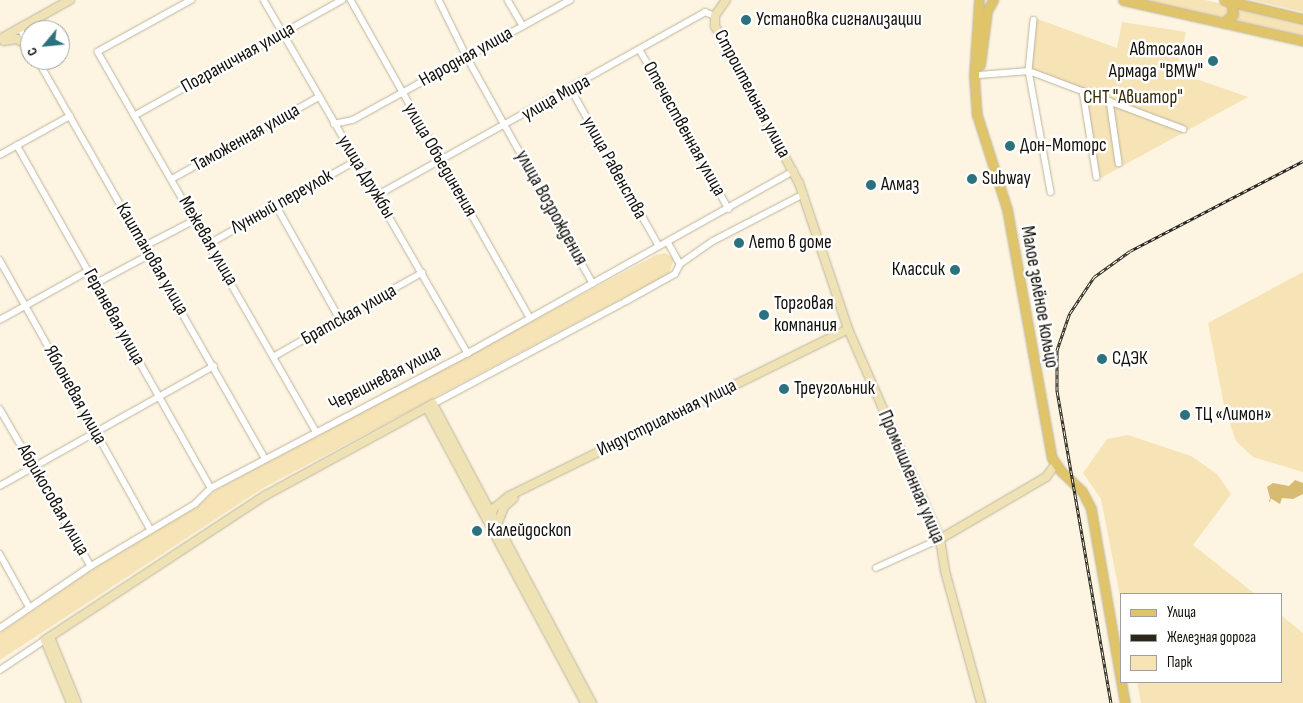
<!DOCTYPE html>
<html>
<head>
<meta charset="utf-8">
<style>
  body { margin:0 }
  #map { position:relative; width:1303px; height:703px; overflow:hidden; background:#fdf5e1; font-family:"Sofia Sans Condensed",sans-serif }
  div>[style] { position:absolute }
  [style*='--x'] { left:calc(var(--x)*1px); top:calc(var(--y)*1px); width:calc(var(--w)*1px); rotate:calc(var(--a)*1deg) }
  .green>* { inset:0; background:#f6e3b6 }
  .water>* { inset:0; background:#d8bb72 }
  .stream>* { height:1px; margin:-0.5px; padding:0 0.5px; transform-origin:0.5px; border-radius:0.5px; background:#d8bb72 }
  .roads { filter:drop-shadow(0 0 1px #bdb49c) drop-shadow(0 0 1px #bdb49c) }
  .street>* { height:5.5px; margin:-2.75px; padding:0 2.75px; transform-origin:2.75px; border-radius:2.75px; background:#fff }
  .secondary>* { height:8px; margin:-4px; padding:0 4px; transform-origin:4px; border-radius:4px; background:#efe2b4 }
  .primary>* { height:9px; margin:-4.5px; padding:0 4.5px; transform-origin:4.5px; border-radius:4.5px; background:#dfc469 }
  .rail>* { height:3px; margin-top:-1.5px; transform-origin:0; background:repeating-linear-gradient(90deg,#fff 0 4px,#2b271e 0 8px); box-sizing:border-box; border-block:1px solid #2b271e }
  .dots>* { width:14px; height:14px; translate:-50% -50%; box-sizing:border-box; border:2px solid #fff; border-radius:50% }
  span { translate:-50% -50%; white-space:nowrap; text-align:center; line-height:1.15; -webkit-text-stroke:5px #fff; paint-order:stroke }
  .poi-label { font-size:19px; color:#120f07 }
  .left { translate:0 -50%; text-align:left }
  .right { translate:-100% -50%; text-align:right }
  .street-label { font-size:19px; color:#120f07 }
  .park-label { font-size:19px; color:#352907 }
  .legend { position:absolute; left:1120px; top:593px; width:162px; height:90px; box-sizing:border-box; background:#fff; border:1px solid #a09f9c; margin:0; padding:6px 9px; list-style:none; font-size:15px; color:#120f07 }
  .legend li { display:flex; align-items:center; gap:10px; height:25px }
  .legend b { width:25px; border:1px solid #a09f9c }
  .north { position:absolute; left:20px; top:20px; width:50px; height:50px; box-sizing:border-box; background:#fff; border:1px solid #a09f9c; border-radius:50%; rotate:242deg; font-size:14px; font-weight:700; line-height:20px; text-align:center; color:#120f07 }
  .north::after { content:''; display:block; margin:auto; width:18px; height:22px; background:#2b717e; clip-path:polygon(50% 0,100% 100%,50% 72%,0 100%) }
</style>
</head>
<body>
<div id="map">
  <div class="green">
    <div style="clip-path:polygon(1143px 0,1205px 0,1241px 8px,1303px 23px,1303px 37px)"></div>
    <div style="clip-path:polygon(1253px 0,1303px 0,1303px 12px)"></div>
    <div style="clip-path:polygon(1032px 17px,1117px 48px,1122px 22px,1186px 32px,1176px 72px,1248px 97px,1097px 180px,1082px 93px,1028px 75px)"></div>
    <div style="clip-path:polygon(665px 253px,674px 259px,669px 274px,263px 488px,0 660px,0 633px,93px 569px,198px 506px,216px 490px,656px 255px)"></div>
    <div style="clip-path:polygon(1303px 272px,1303px 472px,1253px 457px,1236px 441px,1225px 410px,1208px 323px)"></div>
    <div style="clip-path:polygon(1128px 435px,1191px 456px,1217px 474px,1231px 494px,1193px 545px,1255px 594px,1122px 594px,1122px 606px,1101px 499px,1083px 473px,1107px 439px)"></div>
    <div style="clip-path:polygon(1282px 616px,1303px 633px,1303px 703px,1141px 703px,1137px 682px,1282px 682px)"></div>
  </div>
  <div class="water">
    <div style="clip-path:polygon(1295px 480px,1303px 483px,1303px 494px,1293px 499px,1282px 498px,1280px 504px,1270px 498px,1267px 487px,1273px 483px,1289px 486px)"></div>
  </div>
  <div class="stream">
    <div style="--x:1269;--y:501;--w:3;--a:-72"></div>
  </div>
  <div class="roads">
    <div class="street">
      <div style="--x:192;--y:0;--w:107;--a:151"></div>
      <div style="--x:98;--y:52;--w:437;--a:60.1"></div>
      <div style="--x:264;--y:0;--w:408;--a:60"></div>
      <div style="--x:351;--y:0;--w:365;--a:60.6"></div>
      <div style="--x:439;--y:0;--w:64;--a:63.8"></div>
      <div style="--x:467;--y:57;--w:259;--a:60.9"></div>
      <div style="--x:508;--y:0;--w:30;--a:60"></div>
      <div style="--x:1034;--y:20;--w:51;--a:95.6"></div>
      <div style="--x:1029;--y:71;--w:123;--a:79.7"></div>
      <div style="--x:20;--y:28;--w:21;--a:61"></div>
      <div style="--x:640;--y:50;--w:182;--a:60.8"></div>
      <div style="--x:38;--y:60;--w:458;--a:60.3"></div>
      <div style="--x:979;--y:75;--w:50;--a:-4.6"></div>
      <div style="--x:1029;--y:71;--w:165;--a:20.6"></div>
      <div style="--x:571;--y:89;--w:180;--a:60.7"></div>
      <div style="--x:1083;--y:91;--w:87;--a:80.8"></div>
      <div style="--x:1110;--y:101;--w:63;--a:81.7"></div>
      <div style="--x:134;--y:116;--w:238;--a:-29.1"></div>
      <div style="--x:334;--y:124;--w:19;--a:-12"></div>
      <div style="--x:353;--y:120;--w:248;--a:-28.9"></div>
      <div style="--x:17;--y:145;--w:394;--a:60.5"></div>
      <div style="--x:0;--y:155;--w:80;--a:-29.1"></div>
      <div style="--x:172;--y:179;--w:168;--a:-29.2"></div>
      <div style="--x:378;--y:195;--w:375;--a:-29.2"></div>
      <div style="--x:705;--y:12;--w:11;--a:22"></div>
      <div style="--x:276;--y:205;--w:131;--a:60.7"></div>
      <div style="--x:668;--y:242;--w:25;--a:61"></div>
      <div style="--x:209;--y:244;--w:169;--a:-29.5"></div>
      <div style="--x:145;--y:246;--w:56;--a:-27.5"></div>
      <div style="--x:0;--y:260;--w:309;--a:60.8"></div>
      <div style="--x:95;--y:284;--w:61;--a:-28.2"></div>
      <div style="--x:625;--y:302;--w:57;--a:-29.2"></div>
      <div style="--x:675;--y:274;--w:11;--a:-63"></div>
      <div style="--x:680;--y:264;--w:40;--a:-34.9"></div>
      <div style="--x:713;--y:241;--w:102;--a:-27.3"></div>
      <div style="--x:0;--y:320;--w:101;--a:-29.1"></div>
      <div style="--x:275;--y:356;--w:169;--a:-29.5"></div>
      <div style="--x:433;--y:404;--w:213;--a:-28"></div>
      <div style="--x:0;--y:409;--w:181;--a:59.9"></div>
      <div style="--x:0;--y:486;--w:245;--a:-29.3"></div>
      <div style="--x:0;--y:554;--w:60;--a:60.9"></div>
      <div style="--x:876;--y:568;--w:70;--a:-24.4"></div>
      <div style="--x:0;--y:628;--w:110;--a:-34.3"></div>
      <div style="--x:91;--y:566;--w:121;--a:-30.8"></div>
      <div style="--x:195;--y:504;--w:23;--a:-45"></div>
      <div style="--x:211;--y:488;--w:290;--a:-27.7"></div>
      <div style="--x:468;--y:353;--w:373;--a:-29.2"></div>
      <div style="--x:0;--y:670;--w:54;--a:-33.7"></div>
    </div>
    <div class="secondary">
      <div style="--x:726;--y:0;--w:19;--a:125"></div>
      <div style="--x:715;--y:16;--w:10;--a:90"></div>
      <div style="--x:715;--y:26;--w:178;--a:61.9"></div>
      <div style="--x:799;--y:183;--w:154;--a:71.4"></div>
      <div style="--x:848;--y:329;--w:229;--a:66.3"></div>
      <div style="--x:940;--y:539;--w:32;--a:81"></div>
      <div style="--x:945;--y:571;--w:137;--a:74.7"></div>
      <div style="--x:30;--y:34;--w:7;--a:90"></div>
      <div style="--x:0;--y:39;--w:80;--a:-29.1"></div>
      <div style="--x:4;--y:41;--w:13;--a:-9"></div>
      <div style="--x:17;--y:39;--w:15;--a:32"></div>
      <div style="--x:427;--y:408;--w:335;--a:61.8"></div>
      <div style="--x:489;--y:524;--w:17;--a:-73"></div>
      <div style="--x:494;--y:508;--w:19;--a:-39"></div>
      <div style="--x:509;--y:496;--w:378;--a:-26.2"></div>
      <div style="--x:497;--y:525;--w:19;--a:-69"></div>
      <div style="--x:504;--y:507;--w:13;--a:-42"></div>
      <div style="--x:940;--y:539;--w:123;--a:-30.3"></div>
      <div style="--x:1046;--y:477;--w:15;--a:-53"></div>
      <div style="--x:50;--y:637;--w:71;--a:67.8"></div>
      <div style="--x:71;--y:703;--w:68;--a:-112.4"></div>
      <div style="--x:45;--y:640;--w:264;--a:-33.3"></div>
      <div style="--x:266;--y:495;--w:190;--a:-28.6"></div>
      <div style="--x:433;--y:404;--w:339;--a:62"></div>
    </div>
    <div class="primary">
      <div style="--x:979;--y:0;--w:76;--a:93.8"></div>
      <div style="--x:974;--y:76;--w:39;--a:86"></div>
      <div style="--x:977;--y:115;--w:99;--a:72.3"></div>
      <div style="--x:1007;--y:209;--w:253;--a:79.8"></div>
      <div style="--x:1052;--y:458;--w:16;--a:55"></div>
      <div style="--x:1061;--y:471;--w:29;--a:44"></div>
      <div style="--x:1082;--y:491;--w:20;--a:63"></div>
      <div style="--x:1091;--y:509;--w:197;--a:80.1"></div>
      <div style="--x:1123;--y:0;--w:185;--a:12.8"></div>
      <div style="--x:1224;--y:0;--w:81;--a:13.5"></div>
      <div style="--x:1224;--y:23;--w:13;--a:-45"></div>
      <div style="--x:1233;--y:14;--w:12;--a:-99"></div>
      <div style="--x:980;--y:65;--w:54;--a:-82.6"></div>
      <div style="--x:987;--y:11;--w:13;--a:-61"></div>
    </div>
  </div>
  <div class="rail">
    <div style="--x:1111;--y:703;--w:318;--a:-99.8"></div>
    <div style="--x:1057;--y:390;--w:40;--a:-90"></div>
    <div style="--x:1057;--y:350;--w:39;--a:-71"></div>
    <div style="--x:1070;--y:313;--w:43;--a:-56.3"></div>
    <div style="--x:1094;--y:277;--w:44;--a:-35.8"></div>
    <div style="--x:1130;--y:251;--w:195;--a:-27.5"></div>
  </div>
  <div class="dots">
    <div style="left:746px;top:20px;background:#2b717e"></div>
    <div style="left:1213px;top:61px;background:#2b717e"></div>
    <div style="left:1010px;top:146px;background:#2b717e"></div>
    <div style="left:972px;top:179px;background:#2b717e"></div>
    <div style="left:871px;top:185px;background:#2b717e"></div>
    <div style="left:739px;top:243px;background:#2b717e"></div>
    <div style="left:955px;top:270px;background:#2b717e"></div>
    <div style="left:764px;top:315px;background:#2b717e"></div>
    <div style="left:1102px;top:359px;background:#2b717e"></div>
    <div style="left:784px;top:389px;background:#2b717e"></div>
    <div style="left:1185px;top:415px;background:#2b717e"></div>
    <div style="left:477px;top:531px;background:#2b717e"></div>
  </div>
  <div class="poi-label">
    <span class="left" style="left:756px;top:20px">Установка сигнализации</span>
    <span class="right" style="left:1203px;top:61px">Автосалон<br>Армада "BMW"</span>
    <span class="left" style="left:1020px;top:146px">Дон-Моторс</span>
    <span class="left" style="left:982px;top:179px">Subway</span>
    <span class="left" style="left:881px;top:185px">Алмаз</span>
    <span class="left" style="left:749px;top:243px">Лето в доме</span>
    <span class="right" style="left:945px;top:270px">Классик</span>
    <span class="left" style="left:774px;top:315px">Торговая<br>компания</span>
    <span class="left" style="left:1112px;top:359px">СДЭК</span>
    <span class="left" style="left:794px;top:389px">Треугольник</span>
    <span class="left" style="left:1195px;top:415px">ТЦ «Лимон»</span>
    <span class="left" style="left:487px;top:531px">Калейдоскоп</span>
  </div>
  <div class="street-label">
    <span style="left:466px;top:57px;rotate:-29deg">Народная улица</span>
    <span style="left:238px;top:58px;rotate:-29deg">Пограничная улица</span>
    <span style="left:752px;top:94px;rotate:62deg">Строительная улица</span>
    <span style="left:556px;top:98px;rotate:-29deg">улица Мира</span>
    <span style="left:684px;top:129px;rotate:61deg">Отечественная улица</span>
    <span style="left:246px;top:138px;rotate:-29deg">Таможенная улица</span>
    <span style="left:440px;top:160px;rotate:60deg">улица Объединения</span>
    <span style="left:614px;top:168px;rotate:61deg">улица Равенства</span>
    <span style="left:366px;top:177px;rotate:59deg">улица Дружбы</span>
    <span style="left:282px;top:202px;rotate:-29deg">Лунный переулок</span>
    <span style="left:551px;top:208px;rotate:61deg">улица Возрождения</span>
    <span style="left:208px;top:241px;rotate:60deg">Межевая улица</span>
    <span style="left:152px;top:259px;rotate:60deg">Каштановая улица</span>
    <span style="left:1039px;top:297px;rotate:80deg">Малое зелёное кольцо</span>
    <span style="left:349px;top:315px;rotate:-29deg">Братская улица</span>
    <span style="left:114px;top:317px;rotate:61deg">Гераневая улица</span>
    <span style="left:385px;top:378px;rotate:-27deg">Черешневая улица</span>
    <span style="left:75px;top:395px;rotate:61deg">Яблоневая улица</span>
    <span style="left:667px;top:418px;rotate:-26deg">Индустриальная улица</span>
    <span style="left:911px;top:477px;rotate:67deg">Промышленная улица</span>
    <span style="left:53px;top:500px;rotate:60deg">Абрикосовая улица</span>
  </div>
  <div class="park-label">
    <span style="left:1133px;top:98px">СНТ "Авиатор"</span>
  </div>
  <ul class="legend">
  <li><b style="height:6px;background:#dfc469"></b>Улица</li>
  <li><b style="height:6px;background:#2b271e"></b>Железная дорога</li>
  <li><b style="height:14px;background:#f6e3b6"></b>Парк</li>
  </ul>
  <div class="north">С</div>
</div>
</body>
</html>
